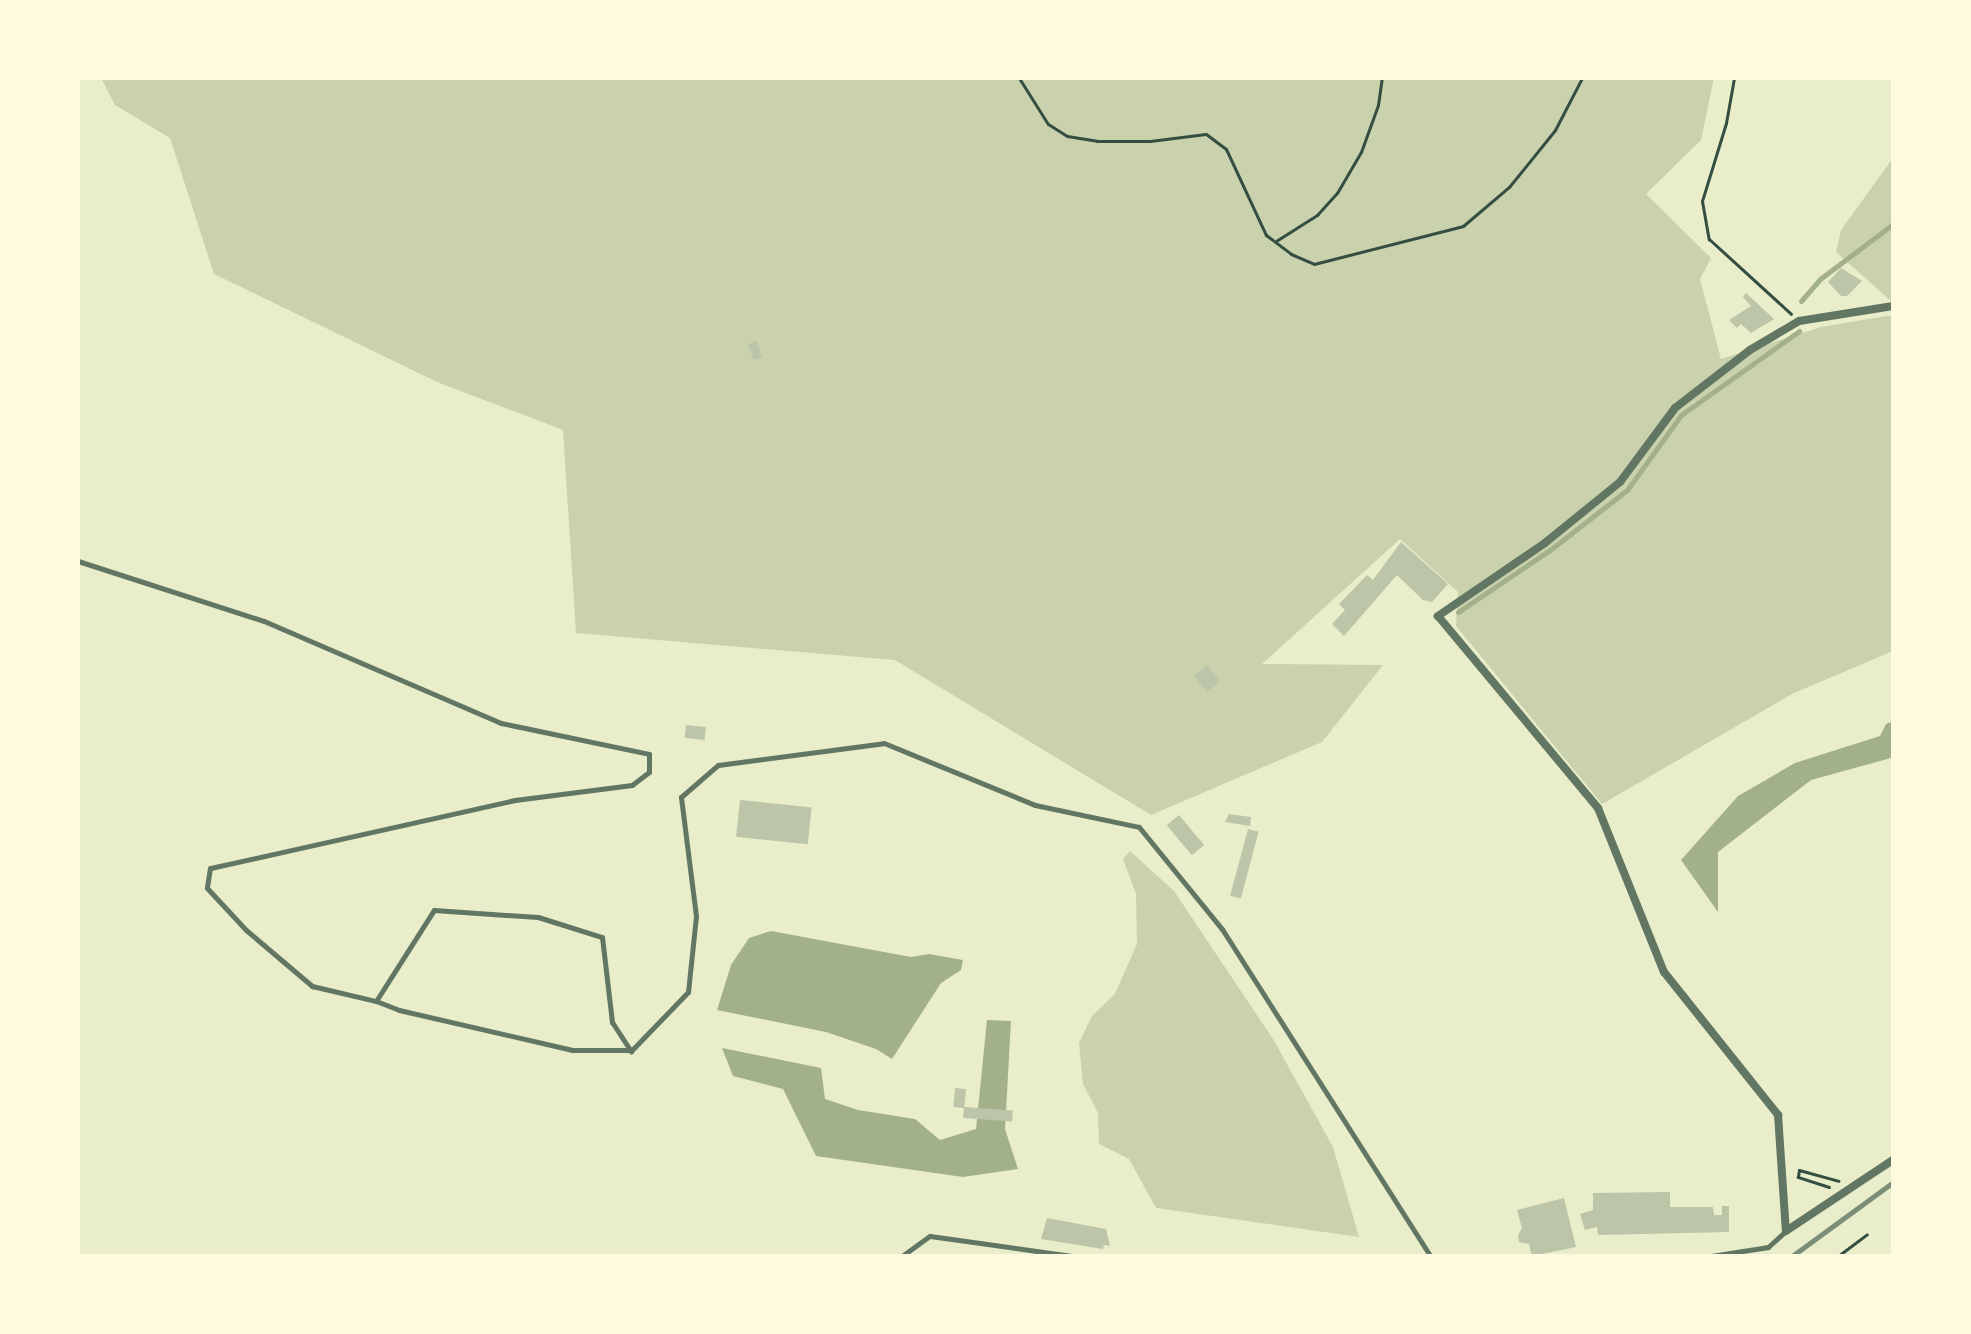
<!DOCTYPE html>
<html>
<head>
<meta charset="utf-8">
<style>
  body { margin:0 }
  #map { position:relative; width:1971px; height:1334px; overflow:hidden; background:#e9edc9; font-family:"Nunito Sans",sans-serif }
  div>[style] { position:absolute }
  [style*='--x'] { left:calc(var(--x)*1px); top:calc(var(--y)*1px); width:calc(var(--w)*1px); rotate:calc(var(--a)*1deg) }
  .green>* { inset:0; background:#cad2ad }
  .water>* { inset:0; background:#a3b18a }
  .stream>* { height:5px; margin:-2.5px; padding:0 2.5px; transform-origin:2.5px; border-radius:2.5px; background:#a3b18a }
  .building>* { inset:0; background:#bcc5a7; transform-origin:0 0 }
  .path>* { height:3px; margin:-1.5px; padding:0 1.5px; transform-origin:1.5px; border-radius:1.5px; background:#344e41 }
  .service>* { height:5px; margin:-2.5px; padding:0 2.5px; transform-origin:2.5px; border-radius:2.5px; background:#617663 }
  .minor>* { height:8px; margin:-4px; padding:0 4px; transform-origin:4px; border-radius:4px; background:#617663 }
  .rail>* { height:5px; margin:-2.5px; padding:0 2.5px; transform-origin:2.5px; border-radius:2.5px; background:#7c8e77 }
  span { translate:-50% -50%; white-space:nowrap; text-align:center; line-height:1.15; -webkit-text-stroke:6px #fefae0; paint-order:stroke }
  .frame { position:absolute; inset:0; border:80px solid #fefae0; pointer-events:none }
</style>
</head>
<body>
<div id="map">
  <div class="green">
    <div style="clip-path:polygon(101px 78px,1714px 78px,1701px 140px,1646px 194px,1711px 258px,1700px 279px,1721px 359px,1821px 327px,1893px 315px,1893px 651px,1794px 693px,1602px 804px,1456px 626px,1458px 592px,1400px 539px,1262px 664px,1383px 665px,1322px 742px,1151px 815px,895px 660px,576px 633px,563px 430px,437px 382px,214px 274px,170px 138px,115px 105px)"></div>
    <div style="clip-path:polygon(1893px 158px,1893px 301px,1891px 301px,1836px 252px,1841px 230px)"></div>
    <div style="clip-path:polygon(1130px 851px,1174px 891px,1273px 1039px,1333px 1147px,1359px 1237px,1156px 1208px,1129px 1159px,1099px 1144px,1098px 1113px,1083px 1084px,1079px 1043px,1092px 1016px,1115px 994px,1137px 944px,1136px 894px,1123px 859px)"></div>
  </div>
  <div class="water">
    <div style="clip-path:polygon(1893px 721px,1891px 758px,1811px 780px,1718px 852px,1718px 912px,1681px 860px,1738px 796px,1795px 763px,1880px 736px,1886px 724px)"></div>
    <div style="clip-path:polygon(771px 931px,911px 957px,929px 954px,963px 960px,961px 970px,941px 983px,892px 1059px,876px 1049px,826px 1032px,717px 1010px,731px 965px,749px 938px)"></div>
    <div style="clip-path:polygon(987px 1020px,1011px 1021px,1005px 1129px,1018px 1169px,963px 1177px,816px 1156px,783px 1089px,733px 1076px,722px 1048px,821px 1068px,825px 1099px,858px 1110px,915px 1119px,940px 1140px,976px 1129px)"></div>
  </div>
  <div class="stream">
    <div style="--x:1801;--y:301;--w:29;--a:-49"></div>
    <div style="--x:1820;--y:279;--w:91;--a:-37"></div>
    <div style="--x:1458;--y:612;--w:111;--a:-34"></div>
    <div style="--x:1550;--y:550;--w:98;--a:-37.9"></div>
    <div style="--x:1627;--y:490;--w:92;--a:-54.2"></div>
    <div style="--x:1681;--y:415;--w:145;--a:-35.4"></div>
  </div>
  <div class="building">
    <div style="clip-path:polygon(1841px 268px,1862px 281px,1847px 296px,1841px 296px,1828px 282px)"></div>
    <div style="clip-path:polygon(1746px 293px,1774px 319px,1751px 333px,1741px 324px,1737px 328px,1729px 320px,1751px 306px,1743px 297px)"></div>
    <div style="left:757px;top:341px;width:17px;height:9px;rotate:73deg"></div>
    <div style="clip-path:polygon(1401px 542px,1448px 584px,1432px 602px,1423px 600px,1397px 575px,1344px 636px,1332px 624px,1345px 610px,1339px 604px,1367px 575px,1373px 580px)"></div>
    <div style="left:1207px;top:665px;width:21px;height:17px;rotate:51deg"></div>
    <div style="left:686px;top:725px;width:20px;height:13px;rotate:6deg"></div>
    <div style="left:740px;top:800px;width:72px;height:37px;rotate:6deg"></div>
    <div style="clip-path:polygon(1229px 814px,1251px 817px,1250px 826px,1225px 822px)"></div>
    <div style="left:1179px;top:815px;width:39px;height:16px;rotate:50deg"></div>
    <div style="left:1248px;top:829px;width:11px;height:69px;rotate:15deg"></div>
    <div style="left:955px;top:1088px;width:11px;height:19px;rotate:5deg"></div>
    <div style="left:964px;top:1107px;width:49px;height:11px;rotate:4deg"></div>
    <div style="clip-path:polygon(1670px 1192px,1670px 1207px,1713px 1207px,1714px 1215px,1722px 1215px,1722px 1206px,1729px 1206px,1729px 1232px,1598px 1235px,1597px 1227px,1585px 1230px,1580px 1214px,1593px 1210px,1593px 1193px)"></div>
    <div style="clip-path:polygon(1564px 1198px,1576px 1247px,1532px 1256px,1529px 1244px,1519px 1242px,1518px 1235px,1522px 1228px,1517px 1210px)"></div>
    <div style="clip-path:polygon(1047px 1218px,1106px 1229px,1110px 1246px,1104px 1245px,1103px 1249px,1041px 1239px)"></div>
  </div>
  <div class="path">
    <div style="--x:1019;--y:78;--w:54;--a:57.8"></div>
    <div style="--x:1048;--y:124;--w:22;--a:32"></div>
    <div style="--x:1067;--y:136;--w:30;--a:9"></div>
    <div style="--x:1097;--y:141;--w:53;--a:0"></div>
    <div style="--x:1150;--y:141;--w:56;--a:-7.1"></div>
    <div style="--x:1206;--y:134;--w:25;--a:37"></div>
    <div style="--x:1226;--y:149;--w:95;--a:65.1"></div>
    <div style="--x:1266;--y:235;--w:31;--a:37"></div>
    <div style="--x:1291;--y:254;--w:25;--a:23"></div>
    <div style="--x:1314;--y:264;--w:154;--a:-14.3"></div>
    <div style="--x:1463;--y:226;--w:60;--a:-40.3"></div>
    <div style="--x:1509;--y:187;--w:73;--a:-51.1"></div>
    <div style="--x:1555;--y:130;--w:59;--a:-62.6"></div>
    <div style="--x:1734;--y:78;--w:46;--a:100.1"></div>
    <div style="--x:1726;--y:123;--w:82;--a:107.1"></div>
    <div style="--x:1702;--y:201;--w:39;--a:80"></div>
    <div style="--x:1709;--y:239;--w:111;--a:42.4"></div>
    <div style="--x:1276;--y:241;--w:49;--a:-32.4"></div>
    <div style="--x:1317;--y:215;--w:30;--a:-48"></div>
    <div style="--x:1337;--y:193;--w:48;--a:-59.7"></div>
    <div style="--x:1361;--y:152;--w:50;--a:-70.1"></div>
    <div style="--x:1378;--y:105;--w:27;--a:-82"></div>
    <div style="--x:1829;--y:1187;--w:33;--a:-162"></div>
    <div style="--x:1798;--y:1177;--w:7;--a:-82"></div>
    <div style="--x:1799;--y:1170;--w:41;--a:15.4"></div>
    <div style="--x:1838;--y:1256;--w:36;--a:-37"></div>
  </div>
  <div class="service">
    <div style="--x:78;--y:561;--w:195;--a:17.9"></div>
    <div style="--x:264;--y:621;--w:258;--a:23.3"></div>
    <div style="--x:501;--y:723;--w:151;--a:11.8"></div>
    <div style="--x:649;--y:754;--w:18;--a:90"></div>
    <div style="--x:649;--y:772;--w:21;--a:143"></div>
    <div style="--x:632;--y:785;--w:118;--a:172.7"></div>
    <div style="--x:515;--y:800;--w:312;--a:167.4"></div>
    <div style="--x:210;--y:868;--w:20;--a:99"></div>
    <div style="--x:207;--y:888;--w:57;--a:47.1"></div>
    <div style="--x:246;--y:930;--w:87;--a:40.3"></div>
    <div style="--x:312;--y:986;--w:66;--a:13.2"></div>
    <div style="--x:376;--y:1001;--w:108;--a:-57.5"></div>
    <div style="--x:434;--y:910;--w:104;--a:3.9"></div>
    <div style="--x:538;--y:917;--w:67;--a:17.4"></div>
    <div style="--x:602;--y:937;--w:86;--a:83.3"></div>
    <div style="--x:612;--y:1022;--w:35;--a:57"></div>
    <div style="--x:631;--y:1051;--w:82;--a:-46"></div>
    <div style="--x:688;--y:992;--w:76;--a:-84"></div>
    <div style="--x:696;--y:916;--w:120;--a:-97.2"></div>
    <div style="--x:681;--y:797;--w:49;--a:-40.9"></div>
    <div style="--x:718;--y:765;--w:167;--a:-7.5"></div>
    <div style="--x:884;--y:743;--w:163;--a:22.3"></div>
    <div style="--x:1035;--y:805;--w:106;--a:11.9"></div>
    <div style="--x:1139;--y:827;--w:132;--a:50.9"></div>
    <div style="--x:1222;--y:929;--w:388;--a:57.5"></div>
    <div style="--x:376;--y:1001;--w:25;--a:21"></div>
    <div style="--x:399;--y:1010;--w:178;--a:13"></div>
    <div style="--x:572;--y:1050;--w:58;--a:0"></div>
    <div style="--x:902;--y:1256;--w:34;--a:-36"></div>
    <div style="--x:930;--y:1236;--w:143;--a:8"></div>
    <div style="--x:1711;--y:1256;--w:58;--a:-9"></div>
    <div style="--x:1768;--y:1247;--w:24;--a:-42"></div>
  </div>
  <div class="minor">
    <div style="--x:1893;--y:306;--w:95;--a:170.9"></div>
    <div style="--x:1799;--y:321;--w:57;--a:149.4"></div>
    <div style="--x:1750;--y:350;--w:95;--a:142.3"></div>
    <div style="--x:1675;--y:408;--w:92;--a:126.6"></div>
    <div style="--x:1620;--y:482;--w:97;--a:140.9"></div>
    <div style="--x:1545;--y:543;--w:130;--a:145.7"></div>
    <div style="--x:1438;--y:616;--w:250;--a:50.2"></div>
    <div style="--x:1598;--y:808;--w:177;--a:68.1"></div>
    <div style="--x:1664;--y:972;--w:183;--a:51.4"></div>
    <div style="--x:1778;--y:1115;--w:116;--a:86.1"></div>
    <div style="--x:1786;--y:1231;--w:128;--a:-33.6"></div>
  </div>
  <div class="rail">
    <div style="--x:1792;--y:1256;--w:125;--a:-36.2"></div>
  </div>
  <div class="frame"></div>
</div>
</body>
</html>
